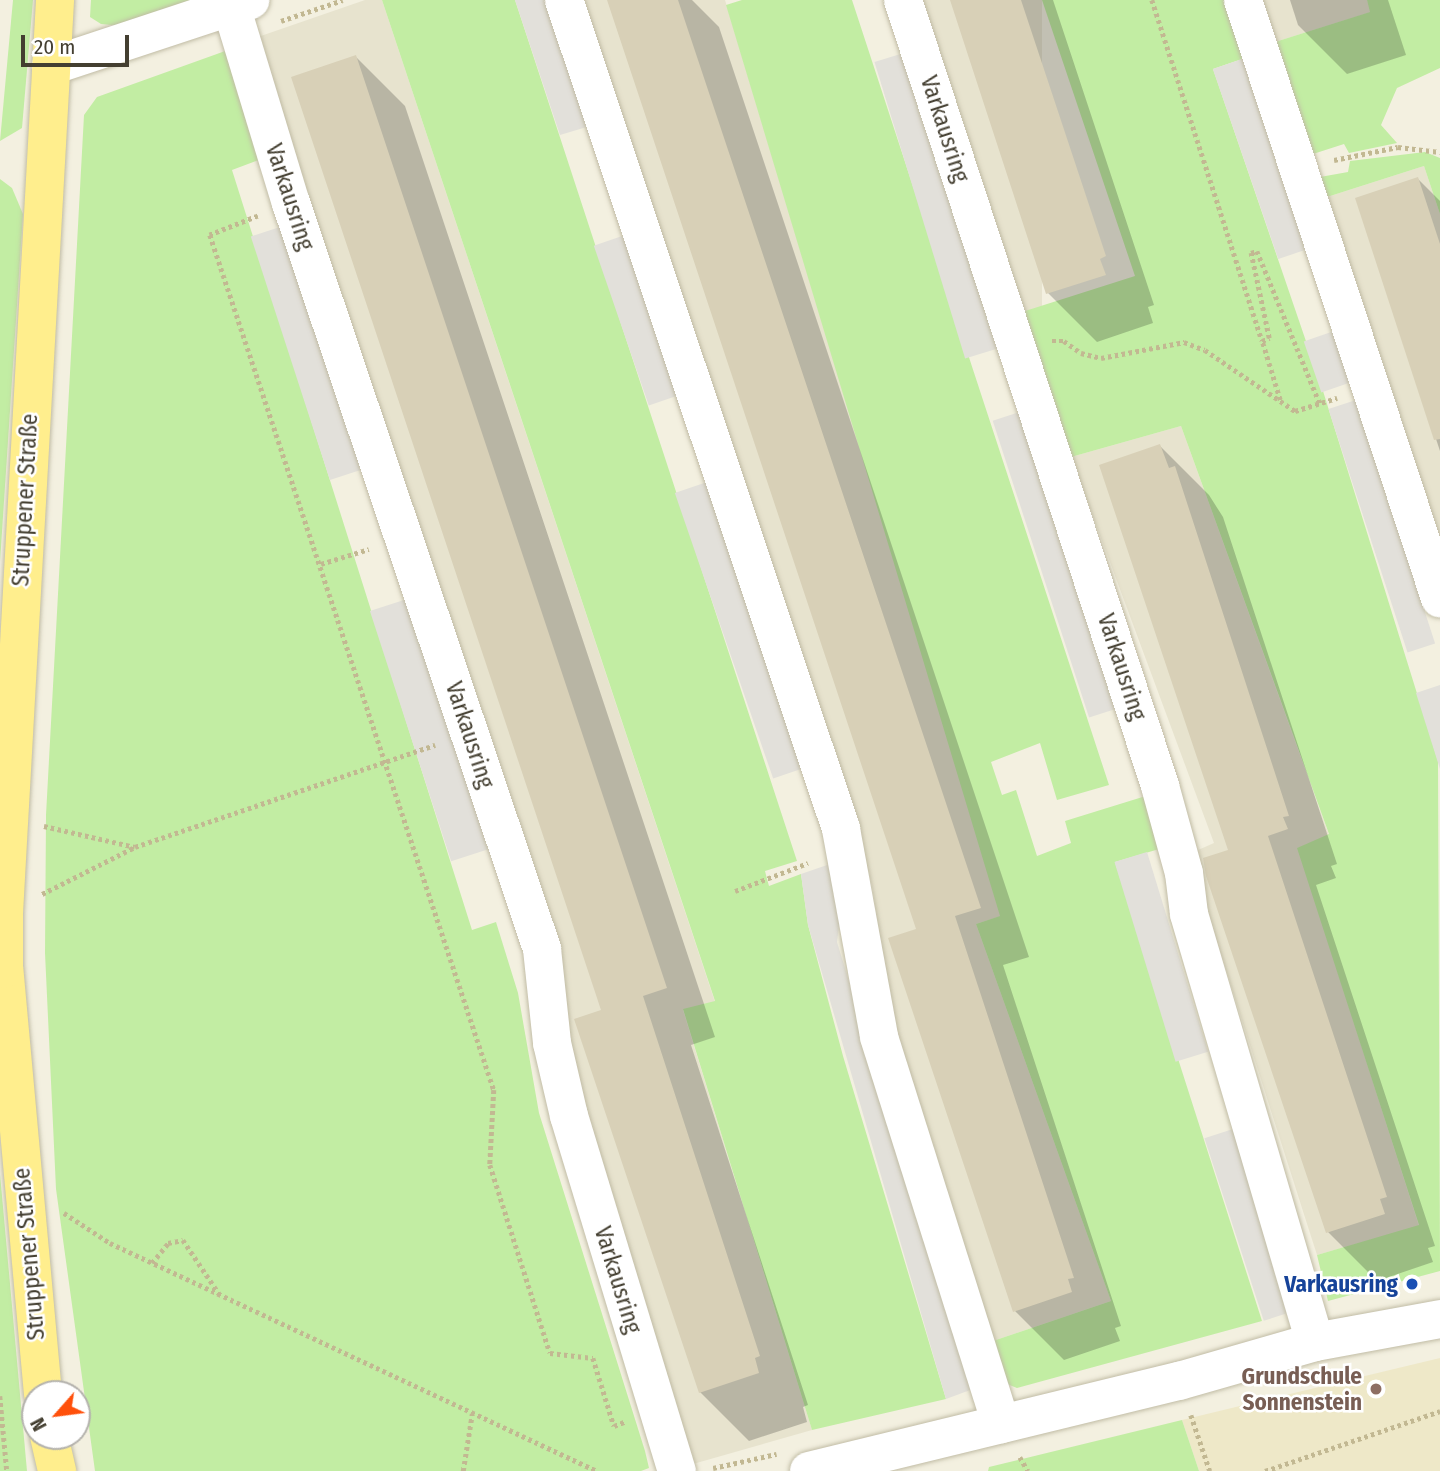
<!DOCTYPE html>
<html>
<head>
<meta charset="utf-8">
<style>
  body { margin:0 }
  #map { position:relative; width:1440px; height:1471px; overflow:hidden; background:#f3f0e0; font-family:"Fira Sans Condensed",sans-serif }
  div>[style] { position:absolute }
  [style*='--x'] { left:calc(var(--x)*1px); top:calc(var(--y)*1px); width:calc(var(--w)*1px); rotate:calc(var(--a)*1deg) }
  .residential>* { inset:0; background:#e7e3ce; transform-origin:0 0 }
  .education>* { inset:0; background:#eee8c8 }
  .green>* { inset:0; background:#c2eda3 }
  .parking>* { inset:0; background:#e2e0da; transform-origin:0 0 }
  .shadow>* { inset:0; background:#0003 }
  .building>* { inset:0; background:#d8d0b7 }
  .path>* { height:4.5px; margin-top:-2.25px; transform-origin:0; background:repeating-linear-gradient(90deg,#c2b892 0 3.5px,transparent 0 7px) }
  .roads { filter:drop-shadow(0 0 2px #c1bca5) drop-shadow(0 0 2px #c1bca5) }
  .minor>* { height:38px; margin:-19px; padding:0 19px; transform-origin:19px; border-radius:19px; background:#fff }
  .major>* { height:38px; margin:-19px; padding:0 19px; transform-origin:19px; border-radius:19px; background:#ffee8d }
  .dots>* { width:19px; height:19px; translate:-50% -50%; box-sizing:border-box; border:4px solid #fff; border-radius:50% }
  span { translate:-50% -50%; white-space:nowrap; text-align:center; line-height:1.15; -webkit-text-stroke:5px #fff; paint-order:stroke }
  .street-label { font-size:23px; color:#443f31 }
  .transit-label { font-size:23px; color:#164399; font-weight:700 }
  .right { translate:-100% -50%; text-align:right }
  .education-label { font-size:23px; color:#785e54; font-weight:700 }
  .north { position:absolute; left:21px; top:1380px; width:70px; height:70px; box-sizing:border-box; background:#fff; border:2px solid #b4b2ad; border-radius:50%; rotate:242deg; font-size:19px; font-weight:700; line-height:28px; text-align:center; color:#443f31 }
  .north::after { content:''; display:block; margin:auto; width:24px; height:32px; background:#ff500b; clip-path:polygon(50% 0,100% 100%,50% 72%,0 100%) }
  .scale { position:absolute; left:21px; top:35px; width:108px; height:32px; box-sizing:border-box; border:4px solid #443f31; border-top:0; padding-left:9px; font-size:21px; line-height:24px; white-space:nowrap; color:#443f31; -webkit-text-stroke:5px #fff; paint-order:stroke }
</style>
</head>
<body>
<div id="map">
  <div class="residential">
    <div style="clip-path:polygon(365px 0,382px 0,715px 1002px,683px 1010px,812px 1430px,693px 1464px,255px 38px)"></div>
    <div style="clip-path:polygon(584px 0,725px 0,1001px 916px,976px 924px,1111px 1301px,990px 1342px,894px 1029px,872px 886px,856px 823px)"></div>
    <div style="left:919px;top:0;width:123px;height:329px"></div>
    <div style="clip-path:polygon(1261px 0,1367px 0,1371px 12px,1275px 42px)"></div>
    <div style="clip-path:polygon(1424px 166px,1440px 214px,1440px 553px,1327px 197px)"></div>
    <div style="clip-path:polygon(1181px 426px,1329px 835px,1298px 848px,1419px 1226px,1317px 1255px,1189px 854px,1214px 843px,1071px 457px)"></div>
  </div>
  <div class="education">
    <div style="clip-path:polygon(1440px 1358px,1440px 1471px,1199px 1471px,1182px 1420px)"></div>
  </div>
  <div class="green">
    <div style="clip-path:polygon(13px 0,33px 0,22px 128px,0 141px)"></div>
    <div style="clip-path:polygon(91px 0,196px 0,122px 26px,101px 24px,90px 17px)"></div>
    <div style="clip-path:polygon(382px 0,515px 0,797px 861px,765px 871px,767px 879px,769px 886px,801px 874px,808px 925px,843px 1056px,946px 1399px,812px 1430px,683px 1009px,715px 1001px)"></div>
    <div style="clip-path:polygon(742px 0,852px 0,1109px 785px,1057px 800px,1040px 743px,991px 762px,1002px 795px,1016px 790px,1037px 856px,1071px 843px,1065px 821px,1149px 795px,1166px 847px,1115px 862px,1262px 1321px,1017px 1388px,1002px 1382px,990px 1342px,1111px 1301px,976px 924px,1000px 916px,726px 5px)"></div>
    <div style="clip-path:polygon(1042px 0,1226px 0,1245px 58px,1213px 69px,1323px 391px,1438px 761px,1440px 1271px,1328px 1301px,1317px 1255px,1419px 1225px,1297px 848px,1329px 834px,1181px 426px,1071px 457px,1022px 312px,1135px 276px)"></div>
    <div style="clip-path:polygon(1367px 0,1440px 0,1440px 68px,1397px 88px,1381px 125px,1397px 143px,1349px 153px,1344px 144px,1313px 154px,1275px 42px,1370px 12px)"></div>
    <div style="clip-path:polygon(228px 50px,264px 158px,232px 170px,472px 930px,496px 922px,518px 993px,539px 1113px,645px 1451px,649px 1468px,641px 1471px,95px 1471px,56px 1189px,45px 953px,46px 815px,84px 115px,97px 97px)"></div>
    <div style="clip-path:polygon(1425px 152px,1440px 158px,1440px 214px,1424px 166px,1327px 197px,1320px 177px,1348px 172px,1350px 161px)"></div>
    <div style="clip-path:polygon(0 179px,12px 188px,23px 214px,0 562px)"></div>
    <div style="clip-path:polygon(0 1174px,27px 1471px,0 1471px)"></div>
    <div style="clip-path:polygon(1182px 1420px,1199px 1471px,988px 1471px,989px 1467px)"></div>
  </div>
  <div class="parking">
    <div style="clip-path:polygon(515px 0,545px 0,590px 126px,560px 135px)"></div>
    <div style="left:907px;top:52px;width:310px;height:34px;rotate:73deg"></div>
    <div style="left:1245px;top:58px;width:201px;height:34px;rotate:71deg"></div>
    <div style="left:286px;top:225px;width:256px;height:37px;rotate:72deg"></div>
    <div style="left:625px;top:235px;width:169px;height:33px;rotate:71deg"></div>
    <div style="left:1334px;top:331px;width:54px;height:32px;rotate:71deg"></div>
    <div style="left:1356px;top:400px;width:256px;height:29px;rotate:72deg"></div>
    <div style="left:1026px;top:410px;width:312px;height:35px;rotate:72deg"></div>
    <div style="left:707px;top:482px;width:302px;height:34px;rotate:71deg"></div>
    <div style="left:407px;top:599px;width:263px;height:39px;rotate:72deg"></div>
    <div style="clip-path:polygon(1440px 685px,1440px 769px,1416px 693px)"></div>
    <div style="left:1147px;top:852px;width:209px;height:34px;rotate:73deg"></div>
    <div style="clip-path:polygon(830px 864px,840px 918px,837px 942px,973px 1389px,946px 1399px,808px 925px,801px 874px)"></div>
    <div style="left:1233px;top:1129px;width:192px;height:30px;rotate:72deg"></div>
  </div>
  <div class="shadow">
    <div style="clip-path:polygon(609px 0,692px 0,719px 27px,1029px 957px,1003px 965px,1121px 1326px,1115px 1328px,1120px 1341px,1064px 1360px,1015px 1311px,919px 930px)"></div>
    <div style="clip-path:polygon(951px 0,1053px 0,1154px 305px,1148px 307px,1153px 323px,1097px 342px,1048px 293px)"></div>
    <div style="clip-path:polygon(1290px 0,1388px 0,1406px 55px,1347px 74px,1298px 25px)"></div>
    <div style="clip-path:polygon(356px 57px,405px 106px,715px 1037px,691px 1045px,808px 1405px,803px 1407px,807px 1422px,749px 1441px,700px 1392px)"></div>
    <div style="clip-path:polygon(1418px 179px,1440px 201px,1440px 451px,1357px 199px)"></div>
    <div style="clip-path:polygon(1160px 446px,1209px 495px,1223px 517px,1337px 864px,1331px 866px,1336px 878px,1316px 885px,1435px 1246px,1428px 1248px,1433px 1262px,1377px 1281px,1328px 1232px,1230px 851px)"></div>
  </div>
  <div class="building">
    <div style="clip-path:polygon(607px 0,678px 0,981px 908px,955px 916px,1074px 1278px,1068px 1279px,1072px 1292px,1013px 1312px,888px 938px,916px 929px)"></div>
    <div style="clip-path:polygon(950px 0,1021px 0,1106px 256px,1100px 259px,1106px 275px,1046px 294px)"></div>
    <div style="clip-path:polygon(356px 55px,667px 988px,643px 996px,760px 1356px,755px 1358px,759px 1373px,699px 1393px,574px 1019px,601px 1010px,291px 77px)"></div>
    <div style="clip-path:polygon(1418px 177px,1440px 244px,1440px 439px,1434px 440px,1355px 198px)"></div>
    <div style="clip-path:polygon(1160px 444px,1169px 468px,1175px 466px,1289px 816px,1283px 817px,1288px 829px,1268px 836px,1387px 1197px,1380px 1199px,1385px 1214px,1326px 1233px,1206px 876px,1203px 858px,1228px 850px,1099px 465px)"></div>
  </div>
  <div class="path">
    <div style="--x:1152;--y:0;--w:358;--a:72.1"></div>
    <div style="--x:281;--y:21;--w:65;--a:-18.7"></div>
    <div style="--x:1334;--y:160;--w:65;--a:-11.5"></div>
    <div style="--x:1398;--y:147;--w:42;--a:6.8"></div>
    <div style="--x:258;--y:216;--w:52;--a:158.4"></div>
    <div style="--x:210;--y:235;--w:901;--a:71.63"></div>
    <div style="--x:494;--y:1090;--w:75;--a:93.1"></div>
    <div style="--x:490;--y:1165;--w:197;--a:72.3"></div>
    <div style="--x:550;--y:1353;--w:43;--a:6.6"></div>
    <div style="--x:593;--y:1358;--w:71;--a:72.8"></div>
    <div style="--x:614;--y:1426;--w:11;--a:-22"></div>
    <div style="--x:1052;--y:341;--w:12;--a:0"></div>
    <div style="--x:1064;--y:341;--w:21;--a:35"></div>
    <div style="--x:1081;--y:353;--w:21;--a:14"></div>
    <div style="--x:1101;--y:358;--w:85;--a:-10.9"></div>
    <div style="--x:1184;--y:342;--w:22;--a:21"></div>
    <div style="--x:1205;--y:350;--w:109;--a:34.1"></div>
    <div style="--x:1295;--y:411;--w:44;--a:-17.2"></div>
    <div style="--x:1280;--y:400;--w:62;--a:-107"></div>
    <div style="--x:1262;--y:341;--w:8;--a:-23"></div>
    <div style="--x:1269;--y:338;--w:87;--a:-102"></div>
    <div style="--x:1251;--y:253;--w:6;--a:-18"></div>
    <div style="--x:1257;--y:251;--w:165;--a:67.6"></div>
    <div style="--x:321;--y:564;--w:50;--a:-17.4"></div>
    <div style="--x:44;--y:826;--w:93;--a:13"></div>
    <div style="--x:735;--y:891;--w:78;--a:-21"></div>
    <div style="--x:42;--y:894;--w:104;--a:-26.8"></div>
    <div style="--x:135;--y:847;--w:317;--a:-18.8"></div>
    <div style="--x:64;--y:1213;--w:55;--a:33.1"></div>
    <div style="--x:110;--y:1243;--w:538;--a:25.09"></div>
    <div style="--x:152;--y:1263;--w:26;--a:-51"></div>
    <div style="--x:168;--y:1243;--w:15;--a:-11"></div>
    <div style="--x:183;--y:1240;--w:66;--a:56.1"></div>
    <div style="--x:0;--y:1396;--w:75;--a:84.7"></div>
    <div style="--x:1191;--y:1415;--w:59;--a:71.3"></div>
    <div style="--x:1020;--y:1457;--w:16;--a:60"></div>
    <div style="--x:713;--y:1468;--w:65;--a:-12.5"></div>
    <div style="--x:463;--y:1471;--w:58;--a:-81"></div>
    <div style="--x:1265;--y:1471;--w:185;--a:-18.9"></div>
  </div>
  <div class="roads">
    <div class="minor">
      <div style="--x:564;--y:0;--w:874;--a:71.52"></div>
      <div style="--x:841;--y:829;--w:211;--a:79.6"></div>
      <div style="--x:879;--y:1037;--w:406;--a:72.5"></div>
      <div style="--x:903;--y:0;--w:827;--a:71.89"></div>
      <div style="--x:1160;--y:786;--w:90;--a:74.6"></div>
      <div style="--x:1184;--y:873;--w:41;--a:83"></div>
      <div style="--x:1189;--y:914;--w:446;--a:73.6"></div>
      <div style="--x:1243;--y:0;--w:630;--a:71.77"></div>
      <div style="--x:231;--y:6;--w:206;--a:73.1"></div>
      <div style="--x:291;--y:203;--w:787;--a:71.4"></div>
      <div style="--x:542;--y:949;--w:95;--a:83.9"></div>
      <div style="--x:552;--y:1043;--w:75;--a:76.9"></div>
      <div style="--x:569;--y:1116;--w:371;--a:73.1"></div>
      <div style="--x:51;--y:66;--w:210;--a:-18.3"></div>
      <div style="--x:809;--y:1471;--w:381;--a:-13.7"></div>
      <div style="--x:1179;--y:1381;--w:141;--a:-16"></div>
      <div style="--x:1315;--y:1342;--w:127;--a:-10.4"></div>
    </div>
    <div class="major">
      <div style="--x:43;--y:1394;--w:427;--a:-95.2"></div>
      <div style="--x:4;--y:969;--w:56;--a:-90"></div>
      <div style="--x:4;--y:913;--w:914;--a:-86.8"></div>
      <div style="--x:49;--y:1436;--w:36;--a:77"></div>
    </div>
  </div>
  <div class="dots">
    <div style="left:1412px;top:1284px;background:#1a4fb4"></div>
    <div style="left:1376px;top:1389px;background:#8d6e63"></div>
  </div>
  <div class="street-label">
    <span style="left:945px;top:129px;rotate:72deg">Varkausring</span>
    <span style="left:290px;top:197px;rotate:72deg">Varkausring</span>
    <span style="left:25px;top:500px;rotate:-87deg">Struppener Straße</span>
    <span style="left:1122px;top:667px;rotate:72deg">Varkausring</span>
    <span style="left:470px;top:735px;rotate:72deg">Varkausring</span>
    <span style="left:29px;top:1254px;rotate:-95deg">Struppener Straße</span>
    <span style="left:618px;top:1280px;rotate:73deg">Varkausring</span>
  </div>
  <div class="transit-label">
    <span class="right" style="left:1398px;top:1284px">Varkausring</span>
  </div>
  <div class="education-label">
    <span class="right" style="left:1362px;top:1389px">Grundschule<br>Sonnenstein</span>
  </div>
  <div class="north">N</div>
  <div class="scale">20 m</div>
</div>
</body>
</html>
